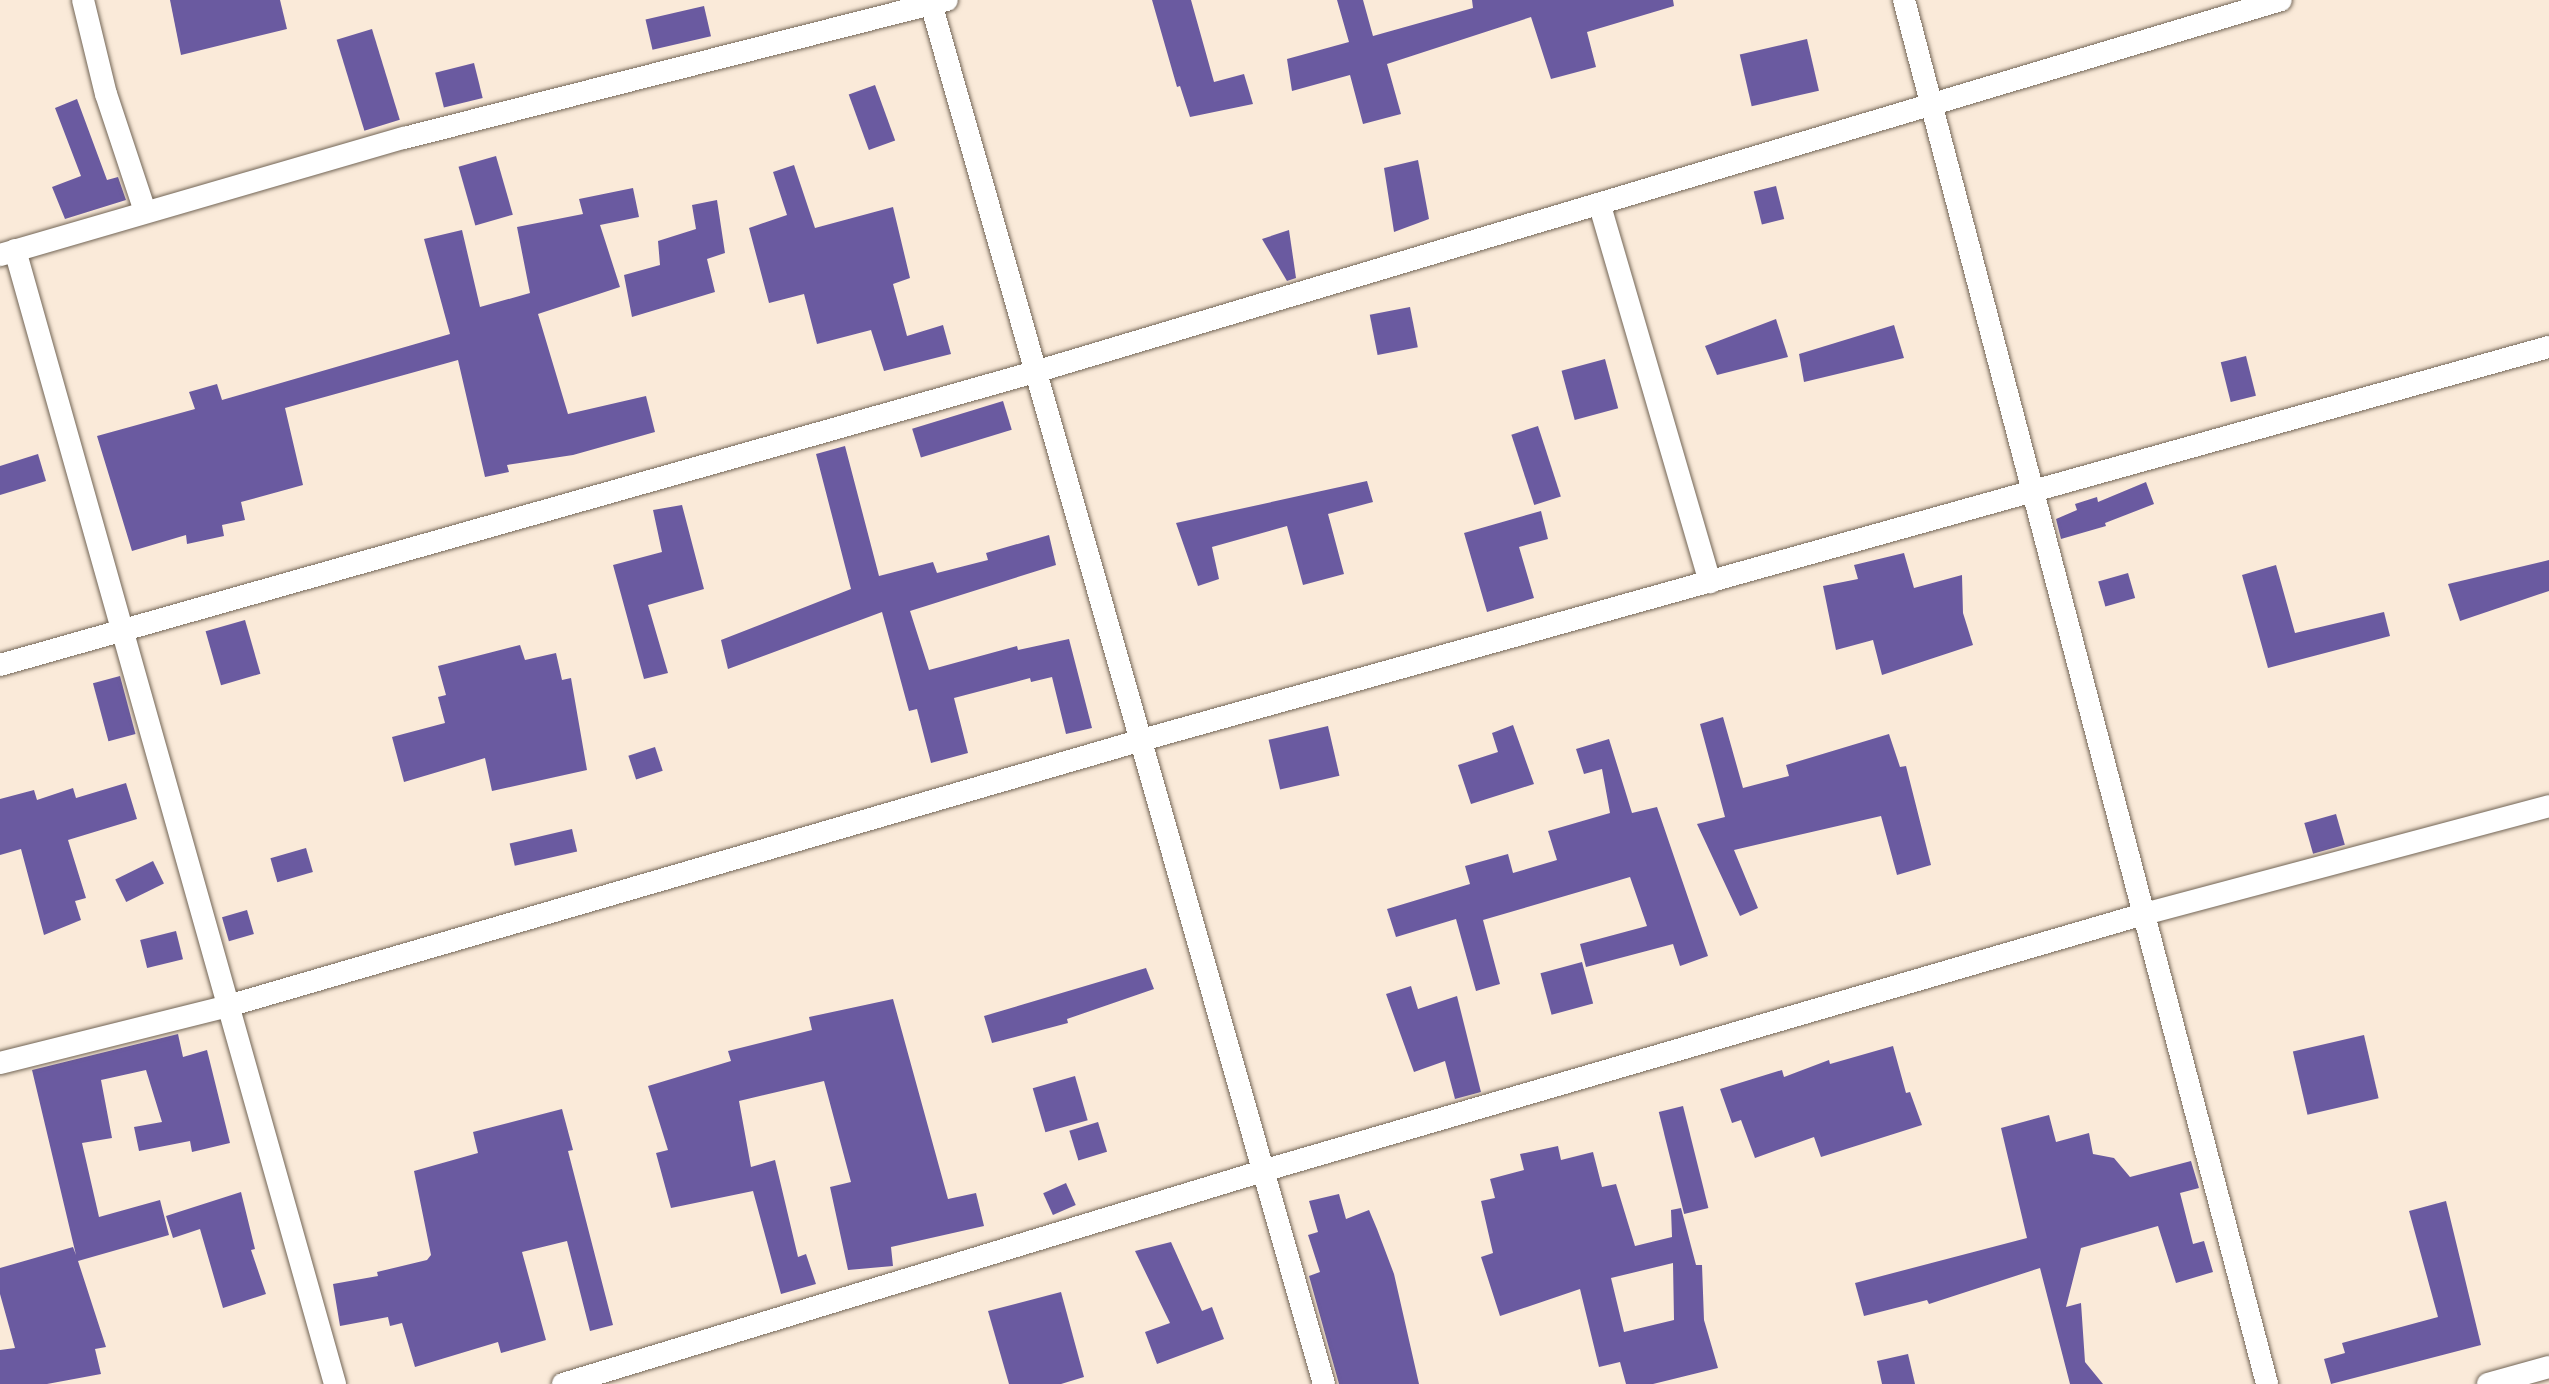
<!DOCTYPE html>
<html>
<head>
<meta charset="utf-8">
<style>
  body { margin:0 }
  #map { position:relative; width:2549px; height:1384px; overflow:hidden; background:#faead9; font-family:Inter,sans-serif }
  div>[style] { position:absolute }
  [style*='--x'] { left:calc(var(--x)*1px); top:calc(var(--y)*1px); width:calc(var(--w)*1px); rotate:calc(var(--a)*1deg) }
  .building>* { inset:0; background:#6a5aa0; transform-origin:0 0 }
  .roads { filter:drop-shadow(0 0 2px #726556) drop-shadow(0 0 2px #726556) }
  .street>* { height:22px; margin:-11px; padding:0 11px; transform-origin:11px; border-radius:11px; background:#fff }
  span { translate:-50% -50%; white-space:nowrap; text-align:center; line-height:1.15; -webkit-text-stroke:8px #fdf9f6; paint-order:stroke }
</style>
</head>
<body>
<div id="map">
  <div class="building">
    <div style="clip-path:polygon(170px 0,280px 0,287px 29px,181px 55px)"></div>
    <div style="clip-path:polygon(1152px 0,1191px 0,1214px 82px,1244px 74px,1253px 104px,1190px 117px,1180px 86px,1177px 87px)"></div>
    <div style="clip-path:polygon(1337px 0,1363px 0,1373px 36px,1473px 8px,1472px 0,1673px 0,1674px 6px,1587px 32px,1596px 67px,1551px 79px,1531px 17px,1387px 64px,1401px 114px,1363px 124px,1350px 75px,1292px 91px,1287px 59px,1349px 42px)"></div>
    <div style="left:704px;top:6px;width:31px;height:60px;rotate:77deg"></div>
    <div style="left:372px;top:29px;width:95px;height:37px;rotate:73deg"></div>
    <div style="left:1807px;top:39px;width:53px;height:69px;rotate:77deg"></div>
    <div style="left:474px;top:63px;width:36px;height:40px;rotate:76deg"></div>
    <div style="left:875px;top:85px;width:59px;height:28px;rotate:70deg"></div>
    <div style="clip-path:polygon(77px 99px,107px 180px,118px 177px,126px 200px,65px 219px,52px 187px,81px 176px,55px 108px)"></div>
    <div style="left:496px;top:156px;width:61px;height:39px;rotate:74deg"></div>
    <div style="clip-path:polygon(1418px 160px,1429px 219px,1394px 232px,1384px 168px)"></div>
    <div style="clip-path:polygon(794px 165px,815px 228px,893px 207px,910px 278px,893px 284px,907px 336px,943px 325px,951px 354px,884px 371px,871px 330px,817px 344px,804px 294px,769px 303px,749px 228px,787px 215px,773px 172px)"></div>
    <div style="left:1776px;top:186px;width:34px;height:23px;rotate:76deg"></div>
    <div style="clip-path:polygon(633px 188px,639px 217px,600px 225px,620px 287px,538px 314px,568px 414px,646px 396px,655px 432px,573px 455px,507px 465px,509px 472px,485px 477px,458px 360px,285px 408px,303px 485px,241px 502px,245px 520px,222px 525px,224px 536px,187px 544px,186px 535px,132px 551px,97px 436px,195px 409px,189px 392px,217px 384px,222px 400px,450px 334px,424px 239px,462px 230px,480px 307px,530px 293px,517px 227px,583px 214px,579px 199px)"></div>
    <div style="clip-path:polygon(717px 200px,725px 253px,707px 259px,715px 292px,632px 317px,624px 275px,660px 265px,658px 241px,696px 229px,692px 205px)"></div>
    <div style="clip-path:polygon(1289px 230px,1296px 278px,1287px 281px,1262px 239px)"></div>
    <div style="left:1410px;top:307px;width:41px;height:41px;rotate:79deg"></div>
    <div style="clip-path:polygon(1776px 319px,1788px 357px,1717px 375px,1705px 346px)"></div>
    <div style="clip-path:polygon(1894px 325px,1904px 358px,1804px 382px,1799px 354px)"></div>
    <div style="left:2246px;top:356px;width:41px;height:26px;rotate:76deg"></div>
    <div style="left:1605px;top:359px;width:51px;height:45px;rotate:75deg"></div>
    <div style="left:1003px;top:401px;width:30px;height:95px;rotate:73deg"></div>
    <div style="left:1538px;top:426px;width:74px;height:28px;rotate:72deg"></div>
    <div style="clip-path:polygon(845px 446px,879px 576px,933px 562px,937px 573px,988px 560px,986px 553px,1049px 535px,1056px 565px,910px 611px,929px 670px,1017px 646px,1018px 650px,1069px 639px,1092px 728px,1066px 734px,1052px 677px,1031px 682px,1030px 678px,954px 698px,968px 753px,931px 763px,917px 709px,909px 711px,882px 612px,728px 669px,721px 640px,851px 589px,816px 454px)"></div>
    <div style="clip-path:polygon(38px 454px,46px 481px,0 495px,0 466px)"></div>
    <div style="clip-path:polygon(1367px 481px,1373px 502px,1328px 514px,1344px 574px,1303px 585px,1287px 526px,1212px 547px,1219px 579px,1198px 586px,1176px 523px)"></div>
    <div style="clip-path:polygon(2146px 482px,2154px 504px,2105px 523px,2106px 526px,2061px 539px,2056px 519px,2077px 510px,2075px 504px,2097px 497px,2098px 502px)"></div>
    <div style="clip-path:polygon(682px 505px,704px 589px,648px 605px,668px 673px,644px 679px,613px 565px,662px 552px,653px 510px)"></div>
    <div style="clip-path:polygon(1541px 511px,1548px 539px,1519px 547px,1534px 598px,1487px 612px,1464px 533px)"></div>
    <div style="clip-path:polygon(1904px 553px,1914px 588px,1962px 575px,1963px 613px,1973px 645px,1882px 675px,1873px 640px,1836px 650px,1823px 586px,1858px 579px,1854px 565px)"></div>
    <div style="clip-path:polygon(2549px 560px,2549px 591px,2460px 621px,2448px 584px)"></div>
    <div style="clip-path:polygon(2276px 565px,2295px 633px,2384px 612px,2390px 636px,2268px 668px,2242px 575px)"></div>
    <div style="left:2128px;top:573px;width:26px;height:31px;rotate:74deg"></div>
    <div style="left:245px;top:620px;width:56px;height:41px;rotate:74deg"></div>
    <div style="clip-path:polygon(520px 645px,525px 660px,556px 653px,562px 680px,571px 678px,587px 770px,492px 791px,485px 758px,404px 782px,392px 737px,445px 723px,438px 697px,446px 695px,438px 666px)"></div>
    <div style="left:120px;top:676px;width:60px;height:28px;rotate:75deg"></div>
    <div style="clip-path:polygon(1723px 717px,1743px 788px,1789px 776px,1786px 765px,1889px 734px,1900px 767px,1906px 766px,1931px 865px,1897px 875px,1881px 816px,1734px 850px,1758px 908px,1740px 916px,1697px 824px,1725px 817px,1700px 724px)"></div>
    <div style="clip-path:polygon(1513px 725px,1534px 784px,1471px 804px,1458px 765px,1498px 752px,1492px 733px)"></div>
    <div style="left:1328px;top:726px;width:51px;height:61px;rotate:77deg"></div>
    <div style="clip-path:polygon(1609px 739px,1632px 813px,1657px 807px,1708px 956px,1680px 966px,1673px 944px,1586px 967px,1580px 944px,1647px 926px,1630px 877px,1483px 920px,1500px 984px,1476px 991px,1456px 919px,1396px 937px,1387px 909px,1470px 884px,1465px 866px,1508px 854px,1513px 873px,1557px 860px,1548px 831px,1610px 813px,1602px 769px,1584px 774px,1576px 749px)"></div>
    <div style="left:655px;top:747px;width:25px;height:28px;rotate:72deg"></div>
    <div style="clip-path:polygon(126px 783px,137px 819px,68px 840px,86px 898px,75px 901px,81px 920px,44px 935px,21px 849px,0 855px,0 799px,34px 790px,37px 800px,73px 788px,76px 798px)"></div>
    <div style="left:2336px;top:814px;width:32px;height:33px;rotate:74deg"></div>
    <div style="left:572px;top:829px;width:23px;height:64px;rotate:77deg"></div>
    <div style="left:306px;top:848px;width:25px;height:37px;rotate:74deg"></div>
    <div style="left:153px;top:861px;width:25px;height:42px;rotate:64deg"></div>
    <div style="left:247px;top:910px;width:25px;height:26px;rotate:74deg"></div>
    <div style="left:176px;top:931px;width:29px;height:37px;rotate:76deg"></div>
    <div style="left:1582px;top:962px;width:43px;height:43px;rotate:75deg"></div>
    <div style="clip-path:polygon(1146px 968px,1154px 989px,1067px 1019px,1068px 1023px,992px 1043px,984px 1016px)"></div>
    <div style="clip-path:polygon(1411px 986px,1418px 1009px,1457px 996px,1481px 1092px,1455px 1099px,1445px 1061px,1414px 1072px,1386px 994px)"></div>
    <div style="clip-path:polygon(893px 999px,948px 1199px,976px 1193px,984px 1226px,891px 1247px,893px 1266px,848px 1270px,830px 1187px,851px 1182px,824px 1081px,739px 1101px,751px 1167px,775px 1160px,798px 1257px,806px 1254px,816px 1284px,781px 1294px,753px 1191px,671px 1208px,656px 1153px,668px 1150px,648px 1086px,731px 1061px,728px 1051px,812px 1030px,809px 1017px)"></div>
    <div style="clip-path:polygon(178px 1034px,183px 1057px,207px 1050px,230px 1143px,192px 1152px,190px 1141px,139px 1151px,134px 1127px,162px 1122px,146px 1070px,101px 1080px,112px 1138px,82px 1143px,99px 1217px,160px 1200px,169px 1235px,78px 1261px,106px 1347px,95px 1349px,101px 1374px,47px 1384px,0 1384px,0 1350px,15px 1348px,0 1294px,0 1268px,73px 1247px,76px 1255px,32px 1070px)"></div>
    <div style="left:2364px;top:1035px;width:65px;height:73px;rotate:77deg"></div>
    <div style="clip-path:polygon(1893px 1046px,1906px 1093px,1910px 1092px,1922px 1125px,1821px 1157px,1814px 1137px,1755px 1158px,1741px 1120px,1732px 1123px,1720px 1089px,1782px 1070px,1784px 1077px,1829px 1060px,1830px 1064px)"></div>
    <div style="left:1075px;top:1076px;width:46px;height:44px;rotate:74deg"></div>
    <div style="left:1683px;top:1106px;width:105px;height:25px;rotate:76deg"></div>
    <div style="clip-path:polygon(562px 1109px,573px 1150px,568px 1151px,613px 1325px,590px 1331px,567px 1241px,522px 1252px,546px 1340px,501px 1353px,498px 1342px,415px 1367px,402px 1323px,390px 1326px,388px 1317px,340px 1326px,333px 1284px,378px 1276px,377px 1272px,427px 1260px,431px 1255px,414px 1171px,478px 1153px,473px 1132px)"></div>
    <div style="clip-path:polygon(2049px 1115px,2056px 1142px,2089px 1133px,2093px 1154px,2114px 1158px,2130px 1177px,2191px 1161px,2199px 1188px,2180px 1193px,2193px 1244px,2204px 1241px,2213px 1272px,2176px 1283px,2158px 1226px,2081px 1248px,2066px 1307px,2081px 1303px,2085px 1362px,2103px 1384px,2070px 1384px,2040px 1268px,1929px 1304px,1927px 1300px,1864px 1316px,1855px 1283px,2027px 1238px,2001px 1128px)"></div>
    <div style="left:1098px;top:1122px;width:31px;height:30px;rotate:73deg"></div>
    <div style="clip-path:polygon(evenodd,1558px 1146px,1561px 1160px,1593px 1152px,1602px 1187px,1616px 1184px,1635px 1246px,1672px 1237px,1671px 1210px,1681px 1208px,1696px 1265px,1702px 1265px,1704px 1320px,1718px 1368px,1653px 1384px,1626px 1384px,1620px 1362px,1599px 1367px,1580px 1289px,1500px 1316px,1481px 1257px,1493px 1253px,1481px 1201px,1495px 1198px,1490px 1179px,1524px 1170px,1520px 1154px,1558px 1146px,1673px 1263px,1674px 1320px,1624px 1332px,1611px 1278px,1673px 1263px)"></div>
    <div style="left:1066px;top:1183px;width:24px;height:25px;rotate:66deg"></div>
    <div style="clip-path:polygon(241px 1192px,255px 1249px,251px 1250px,266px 1294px,223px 1308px,200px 1229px,173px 1238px,166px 1216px)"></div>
    <div style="clip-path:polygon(1339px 1194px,1346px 1219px,1369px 1210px,1377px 1229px,1394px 1274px,1419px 1384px,1339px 1384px,1309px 1276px,1320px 1272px,1308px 1235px,1318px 1232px,1309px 1201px)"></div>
    <div style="clip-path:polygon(2446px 1201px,2481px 1345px,2331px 1384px,2324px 1359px,2345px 1353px,2342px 1343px,2438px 1317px,2409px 1211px)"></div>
    <div style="clip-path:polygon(1171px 1242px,1202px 1311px,1212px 1307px,1224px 1339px,1157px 1364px,1145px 1332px,1170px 1323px,1135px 1251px)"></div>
    <div style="clip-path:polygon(1061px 1292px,1084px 1377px,1061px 1384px,1009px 1384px,988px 1311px)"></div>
    <div style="clip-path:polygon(1908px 1354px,1915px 1384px,1882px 1384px,1877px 1361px)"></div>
  </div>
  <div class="roads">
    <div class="street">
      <div style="--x:83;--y:0;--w:97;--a:76.3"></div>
      <div style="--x:106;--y:94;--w:123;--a:71.6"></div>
      <div style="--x:930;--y:0;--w:1439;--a:74.11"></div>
      <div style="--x:1904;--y:0;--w:1431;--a:75.3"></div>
      <div style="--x:1600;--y:206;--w:392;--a:73.7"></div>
      <div style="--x:15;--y:250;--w:1178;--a:74.24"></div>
      <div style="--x:0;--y:255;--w:421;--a:-16.2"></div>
      <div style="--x:404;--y:138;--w:560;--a:-14.26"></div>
      <div style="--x:0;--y:665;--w:1076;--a:-15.81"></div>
      <div style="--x:1035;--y:372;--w:1300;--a:-16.62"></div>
      <div style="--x:0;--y:1063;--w:235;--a:-14"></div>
      <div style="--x:228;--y:1006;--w:952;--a:-16.23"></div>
      <div style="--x:1142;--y:740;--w:1461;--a:-15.61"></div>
      <div style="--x:563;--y:1384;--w:735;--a:-16.93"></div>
      <div style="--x:1266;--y:1170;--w:915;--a:-16.26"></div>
      <div style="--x:2144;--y:914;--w:419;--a:-14.9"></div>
      <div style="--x:2488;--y:1384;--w:63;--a:-15.6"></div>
    </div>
  </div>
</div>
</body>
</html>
